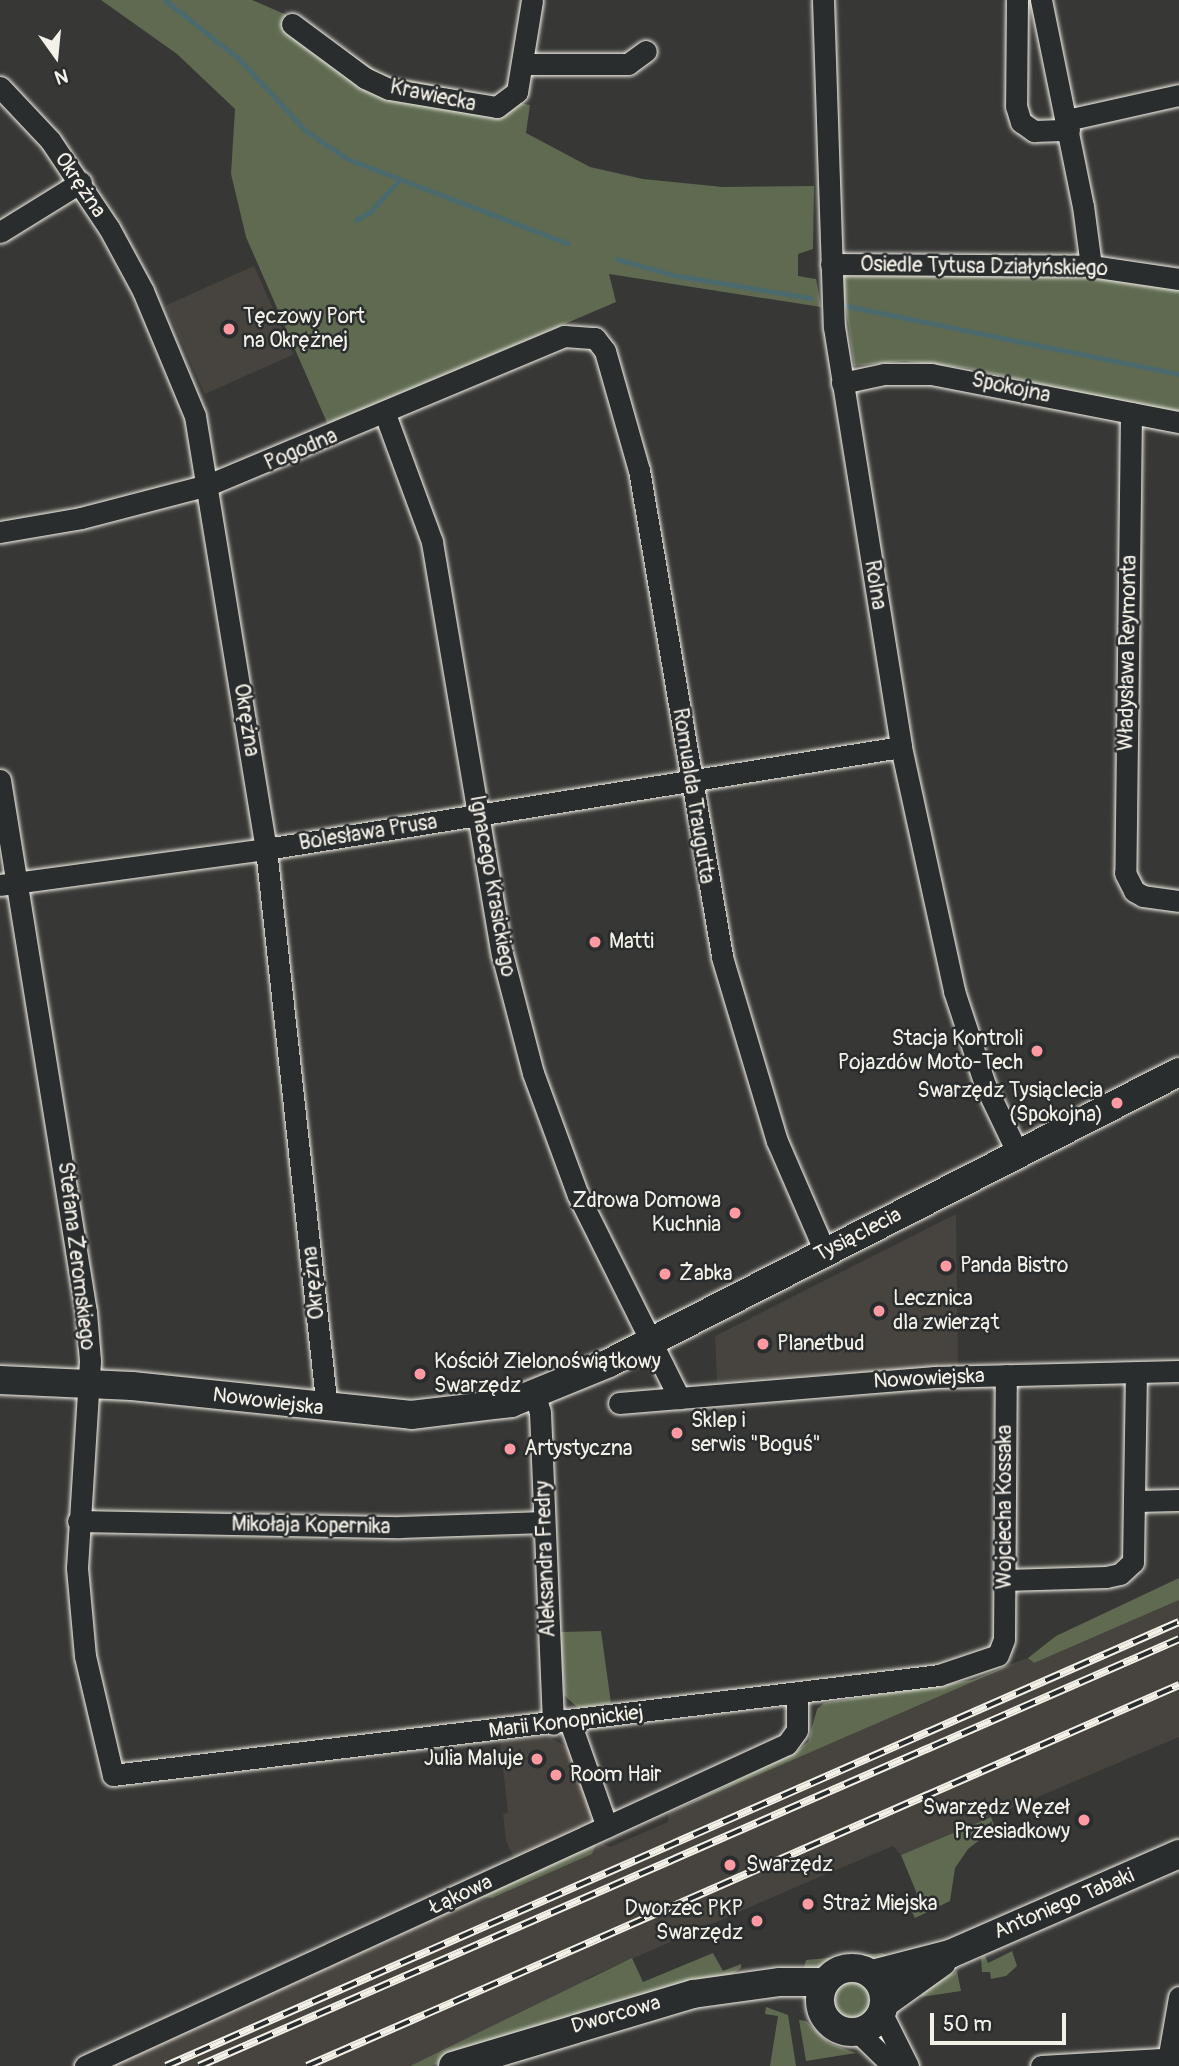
<!DOCTYPE html>
<html>
<head>
<meta charset="utf-8">
<style>
  body { margin:0 }
  #map { position:relative; width:1179px; height:2066px; overflow:hidden; background:#373735; font-family:Pangolin,sans-serif }
  div>[style] { position:absolute }
  [style*='--x'] { left:calc(var(--x)*1px); top:calc(var(--y)*1px); width:calc(var(--w)*1px); rotate:calc(var(--a)*1deg) }
  .built>* { inset:0; background:#47433e; transform-origin:0 0 }
  .green>* { inset:0; background:#5f6a51 }
  .round { border-radius:50% }
  .stream>* { height:5px; margin:-2.5px; padding:0 2.5px; transform-origin:2.5px; border-radius:2.5px; background:#4b6a6e }
  .roads { filter:drop-shadow(0 0 2px #f4f1e8) drop-shadow(0 0 2px #f4f1e8) }
  .minor>* { height:21px; margin:-10.5px; padding:0 10.5px; transform-origin:10.5px; border-radius:10.5px; background:#2a2d2e }
  .tertiary>* { height:28px; margin:-14px; padding:0 14px; transform-origin:14px; border-radius:14px; background:#2a2d2e }
  .tertiary>.ring { margin:-14px; padding:0; box-sizing:content-box; background:none; border:28px solid #2a2d2e; border-radius:50% }
  .rail>* { height:8px; margin-top:-4px; transform-origin:0; background:repeating-linear-gradient(90deg,#2a2d2e 0 16px,#f4f1e8 0 32px); box-sizing:border-box; border-block:2px solid #f4f1e8 }
  .dots>* { width:19px; height:19px; translate:-50% -50%; box-sizing:border-box; border:4px solid #2a2d2e; border-radius:50% }
  span { translate:-50% -50%; white-space:nowrap; text-align:center; line-height:1.15; -webkit-text-stroke:5px #2a2d2e; paint-order:stroke }
  .street-label { font-size:21px; color:#f4f1e8 }
  .poi-label { font-size:21px; color:#f4f1e8 }
  .left { translate:0 -50%; text-align:left }
  .right { translate:-100% -50%; text-align:right }
  .north { position:absolute; left:21px; top:21px; width:70px; height:70px; -webkit-text-stroke:5px #2a2d2e; paint-order:stroke; rotate:165deg; font-size:19px; font-weight:700; line-height:28px; text-align:center; color:#f4f1e8 }
  .north::after { content:''; display:block; margin:auto; width:24px; height:32px; background:#f4f1e8; clip-path:polygon(50% 0,100% 100%,50% 72%,0 100%) }
  .scale { position:absolute; left:930px; top:2013px; width:136px; height:32px; box-sizing:border-box; border:4px solid #f4f1e8; border-top:0; padding-left:9px; font-size:21px; line-height:24px; white-space:nowrap; color:#f4f1e8; -webkit-text-stroke:5px #2a2d2e; paint-order:stroke }
</style>
</head>
<body>
<div id="map">
  <div class="built">
    <div style="left:254px;top:266px;width:97px;height:97px;rotate:66deg"></div>
    <div style="clip-path:polygon(956px 1214px,958px 1367px,717px 1381px,715px 1336px)"></div>
    <div style="clip-path:polygon(1179px 1600px,1179px 1737px,901px 1855px,893px 1846px,796px 1887px,586px 1979px,587px 1984px,410px 2066px,111px 2066px,599px 1842px,610px 1847px,668px 1822px,668px 1814px,1028px 1658px,1034px 1663px)"></div>
    <div style="clip-path:polygon(548px 1736px,568px 1748px,592px 1812px,586px 1827px,515px 1860px,506px 1841px,503px 1814px,508px 1813px,500px 1742px)"></div>
  </div>
  <div class="green">
    <div style="clip-path:polygon(101px 0,252px 0,305px 23px,381px 74px,530px 105px,526px 133px,590px 167px,643px 179px,723px 187px,814px 186px,813px 249px,798px 254px,798px 276px,816px 279px,821px 307px,609px 274px,616px 302px,328px 425px,246px 237px,231px 174px,235px 109px,177px 54px)"></div>
    <div style="clip-path:polygon(841px 273px,1094px 276px,1179px 287px,1179px 414px,967px 368px,904px 361px,854px 366px)"></div>
    <div style="clip-path:polygon(1179px 1578px,1179px 1600px,1034px 1663px,1028px 1658px,668px 1814px,796px 1752px,808px 1742px,817px 1709px,824px 1703px,972px 1680px,1028px 1658px,1056px 1636px)"></div>
    <div style="clip-path:polygon(601px 1631px,611px 1703px,578px 1708px,564px 1695px,560px 1632px)"></div>
    <div style="clip-path:polygon(991px 1817px,995px 1828px,968px 1849px,955px 1868px,950px 1901px,915px 1918px,909px 1907px,917px 1894px,901px 1855px)"></div>
    <div style="clip-path:polygon(598px 1839px,592px 1854px,492px 1898px,475px 1896px)"></div>
    <div style="clip-path:polygon(1012px 1951px,1017px 1966px,1006px 1976px,991px 1979px,990px 1972px,982px 1972px,981px 1958px,985px 1956px,988px 1963px)"></div>
    <div style="clip-path:polygon(713px 1953px,723px 1971px,741px 1964px,741px 1968px,729px 1976px,432px 2066px,410px 2066px,632px 1958px,643px 1982px)"></div>
    <div style="clip-path:polygon(882px 1953px,890px 1956px,875px 1964px,848px 1959px,802px 1976px,806px 1960px)"></div>
    <div style="clip-path:polygon(957px 1971px,961px 1991px,921px 1997px,922px 1992px)"></div>
    <div class="round" style="left:833px;top:1981px;width:40px;height:40px"></div>
    <div style="clip-path:polygon(766px 2007px,788px 2015px,796px 2066px,770px 2066px,778px 2016px,765px 2014px)"></div>
    <div style="clip-path:polygon(799px 2020px,806px 2021px,829px 2043px,856px 2053px,806px 2061px)"></div>
  </div>
  <div class="stream">
    <div style="--x:165;--y:0;--w:93;--a:38.5"></div>
    <div style="--x:238;--y:58;--w:100;--a:47"></div>
    <div style="--x:306;--y:131;--w:50;--a:33.7"></div>
    <div style="--x:348;--y:159;--w:235;--a:21"></div>
    <div style="--x:356;--y:220;--w:16;--a:-30"></div>
    <div style="--x:370;--y:212;--w:42;--a:-47.9"></div>
    <div style="--x:617;--y:259;--w:58;--a:15.9"></div>
    <div style="--x:673;--y:275;--w:140;--a:9.5"></div>
    <div style="--x:847;--y:306;--w:339;--a:11.6"></div>
  </div>
  <div class="roads">
    <div class="minor">
      <div style="--x:823;--y:0;--w:327;--a:88.1"></div>
      <div style="--x:834;--y:327;--w:425;--a:80.9"></div>
      <div style="--x:901;--y:747;--w:250;--a:77.7"></div>
      <div style="--x:954;--y:991;--w:99;--a:71.7"></div>
      <div style="--x:985;--y:1085;--w:76;--a:64.4"></div>
      <div style="--x:1017;--y:0;--w:106;--a:90.5"></div>
      <div style="--x:1016;--y:106;--w:17;--a:73"></div>
      <div style="--x:1021;--y:122;--w:16;--a:35"></div>
      <div style="--x:1034;--y:131;--w:35;--a:-2"></div>
      <div style="--x:1041;--y:0;--w:210;--a:78.5"></div>
      <div style="--x:1083;--y:206;--w:61;--a:82.4"></div>
      <div style="--x:292;--y:24;--w:91;--a:36.5"></div>
      <div style="--x:365;--y:78;--w:26;--a:25"></div>
      <div style="--x:389;--y:89;--w:109;--a:9.5"></div>
      <div style="--x:497;--y:107;--w:25;--a:-37"></div>
      <div style="--x:517;--y:92;--w:93;--a:-80.7"></div>
      <div style="--x:523;--y:64;--w:105;--a:0"></div>
      <div style="--x:628;--y:64;--w:22;--a:-36"></div>
      <div style="--x:0;--y:87;--w:73;--a:46.7"></div>
      <div style="--x:50;--y:140;--w:106;--a:56.2"></div>
      <div style="--x:109;--y:228;--w:72;--a:61.6"></div>
      <div style="--x:143;--y:291;--w:135;--a:67.4"></div>
      <div style="--x:195;--y:416;--w:439;--a:80.7"></div>
      <div style="--x:266;--y:849;--w:563;--a:83.78"></div>
      <div style="--x:1067;--y:120;--w:115;--a:-12.6"></div>
      <div style="--x:0;--y:232;--w:95;--a:-31.7"></div>
      <div style="--x:831;--y:264;--w:260;--a:0.4"></div>
      <div style="--x:1091;--y:266;--w:89;--a:8.4"></div>
      <div style="--x:842;--y:383;--w:43;--a:-12.1"></div>
      <div style="--x:884;--y:374;--w:47;--a:0"></div>
      <div style="--x:931;--y:374;--w:253;--a:11"></div>
      <div style="--x:1131;--y:413;--w:460;--a:90.7"></div>
      <div style="--x:1125;--y:873;--w:20;--a:63"></div>
      <div style="--x:1134;--y:891;--w:10;--a:29"></div>
      <div style="--x:1143;--y:896;--w:36;--a:8"></div>
      <div style="--x:385;--y:414;--w:136;--a:69.8"></div>
      <div style="--x:432;--y:542;--w:418;--a:80.4"></div>
      <div style="--x:502;--y:954;--w:123;--a:75.4"></div>
      <div style="--x:533;--y:1073;--w:130;--a:69.8"></div>
      <div style="--x:578;--y:1195;--w:227;--a:63.5"></div>
      <div style="--x:679;--y:1398;--w:257;--a:-4.7"></div>
      <div style="--x:935;--y:1377;--w:244;--a:-1.4"></div>
      <div style="--x:0;--y:532;--w:82;--a:-9.8"></div>
      <div style="--x:81;--y:518;--w:131;--a:-14.6"></div>
      <div style="--x:208;--y:485;--w:386;--a:-22.7"></div>
      <div style="--x:564;--y:336;--w:31;--a:4"></div>
      <div style="--x:595;--y:338;--w:16;--a:52"></div>
      <div style="--x:605;--y:351;--w:124;--a:74.1"></div>
      <div style="--x:639;--y:470;--w:494;--a:80.3"></div>
      <div style="--x:722;--y:957;--w:192;--a:73.4"></div>
      <div style="--x:777;--y:1141;--w:121;--a:66.6"></div>
      <div style="--x:0;--y:780;--w:539;--a:80.82"></div>
      <div style="--x:86;--y:1312;--w:49;--a:85.3"></div>
      <div style="--x:90;--y:1361;--w:207;--a:93.6"></div>
      <div style="--x:77;--y:1568;--w:88;--a:84.8"></div>
      <div style="--x:85;--y:1656;--w:122;--a:76.8"></div>
      <div style="--x:113;--y:1775;--w:832;--a:-6.9"></div>
      <div style="--x:939;--y:1675;--w:62;--a:-18.7"></div>
      <div style="--x:998;--y:1655;--w:17;--a:-69"></div>
      <div style="--x:1004;--y:1639;--w:264;--a:-89.6"></div>
      <div style="--x:0;--y:885;--w:268;--a:-7.7"></div>
      <div style="--x:266;--y:849;--w:643;--a:-9.13"></div>
      <div style="--x:535;--y:1395;--w:18;--a:74"></div>
      <div style="--x:540;--y:1412;--w:312;--a:87.6"></div>
      <div style="--x:619;--y:1403;--w:60;--a:-4.8"></div>
      <div style="--x:1137;--y:1501;--w:42;--a:-1.4"></div>
      <div style="--x:78;--y:1521;--w:322;--a:1.1"></div>
      <div style="--x:400;--y:1527;--w:144;--a:-2"></div>
      <div style="--x:1005;--y:1580;--w:101;--a:-1.7"></div>
      <div style="--x:1106;--y:1577;--w:14;--a:-12"></div>
      <div style="--x:1120;--y:1574;--w:18;--a:-43"></div>
      <div style="--x:1133;--y:1562;--w:189;--a:-89.1"></div>
      <div style="--x:570;--y:1722;--w:111;--a:70.6"></div>
      <div style="--x:882;--y:2014;--w:58;--a:63.4"></div>
      <div style="--x:858;--y:2032;--w:49;--a:44.2"></div>
      <div style="--x:85;--y:2066;--w:772;--a:-24.64"></div>
      <div style="--x:787;--y:1744;--w:17;--a:-54"></div>
      <div style="--x:797;--y:1730;--w:36;--a:-90"></div>
      <div style="--x:1041;--y:2066;--w:138;--a:-3.3"></div>
      <div style="--x:1167;--y:2066;--w:70;--a:-80.1"></div>
    </div>
    <div class="tertiary">
      <div style="--x:0;--y:1380;--w:132;--a:2.6"></div>
      <div style="--x:132;--y:1386;--w:281;--a:5.9"></div>
      <div style="--x:411;--y:1415;--w:101;--a:-6.8"></div>
      <div style="--x:511;--y:1403;--w:106;--a:-22.2"></div>
      <div style="--x:609;--y:1363;--w:640;--a:-27.05"></div>
      <div class="ring" style="left:820px;top:1968px;width:36px;height:36px"></div>
      <div style="--x:872;--y:1974;--w:81;--a:-14.4"></div>
      <div style="--x:950;--y:1954;--w:250;--a:-23.6"></div>
      <div style="--x:885;--y:2003;--w:70;--a:-35.7"></div>
      <div style="--x:453;--y:2066;--w:251;--a:-16.7"></div>
      <div style="--x:693;--y:1994;--w:88;--a:-7.9"></div>
      <div style="--x:780;--y:1982;--w:45;--a:0"></div>
    </div>
  </div>
  <div class="rail">
    <div style="--x:166;--y:2066;--w:1106;--a:-23.67"></div>
    <div style="--x:199;--y:2066;--w:1069;--a:-23.54"></div>
    <div style="--x:307;--y:2066;--w:952;--a:-23.6"></div>
  </div>
  <div class="dots">
    <div style="left:229px;top:329px;background:#ff9aa2"></div>
    <div style="left:595px;top:942px;background:#ff9aa2"></div>
    <div style="left:1037px;top:1051px;background:#ff9aa2"></div>
    <div style="left:1117px;top:1103px;background:#ff9aa2"></div>
    <div style="left:735px;top:1213px;background:#ff9aa2"></div>
    <div style="left:946px;top:1266px;background:#ff9aa2"></div>
    <div style="left:665px;top:1274px;background:#ff9aa2"></div>
    <div style="left:879px;top:1311px;background:#ff9aa2"></div>
    <div style="left:763px;top:1344px;background:#ff9aa2"></div>
    <div style="left:420px;top:1374px;background:#ff9aa2"></div>
    <div style="left:677px;top:1433px;background:#ff9aa2"></div>
    <div style="left:510px;top:1449px;background:#ff9aa2"></div>
    <div style="left:537px;top:1759px;background:#ff9aa2"></div>
    <div style="left:556px;top:1775px;background:#ff9aa2"></div>
    <div style="left:1084px;top:1820px;background:#ff9aa2"></div>
    <div style="left:730px;top:1865px;background:#ff9aa2"></div>
    <div style="left:808px;top:1904px;background:#ff9aa2"></div>
    <div style="left:757px;top:1921px;background:#ff9aa2"></div>
  </div>
  <div class="street-label">
    <span style="left:433px;top:96px;rotate:12deg">Krawiecka</span>
    <span style="left:80px;top:185px;rotate:56deg">Okrężna</span>
    <span style="left:984px;top:267px;rotate:1deg">Osiedle Tytusa Działyńskiego</span>
    <span style="left:1011px;top:388px;rotate:12deg">Spokojna</span>
    <span style="left:301px;top:450px;rotate:-23deg">Pogodna</span>
    <span style="left:875px;top:585px;rotate:81deg">Rolna</span>
    <span style="left:1128px;top:653px;rotate:-89deg">Władysława Reymonta</span>
    <span style="left:246px;top:720px;rotate:81deg">Okrężna</span>
    <span style="left:693px;top:796px;rotate:81deg">Romualda Traugutta</span>
    <span style="left:368px;top:833px;rotate:-9deg">Bolesława Prusa</span>
    <span style="left:492px;top:886px;rotate:80deg">Ignacego Krasickiego</span>
    <span style="left:858px;top:1235px;rotate:-27deg">Tysiąclecia</span>
    <span style="left:76px;top:1256px;rotate:83deg">Stefana Żeromskiego</span>
    <span style="left:314px;top:1283px;rotate:-96deg">Okrężna</span>
    <span style="left:929px;top:1379px;rotate:-3deg">Nowowiejska</span>
    <span style="left:268px;top:1402px;rotate:7deg">Nowowiejska</span>
    <span style="left:1005px;top:1507px;rotate:-90deg">Wojciecha Kossaka</span>
    <span style="left:311px;top:1526px;rotate:1deg">Mikołaja Kopernika</span>
    <span style="left:546px;top:1559px;rotate:-92deg">Aleksandra Fredry</span>
    <span style="left:566px;top:1722px;rotate:-7deg">Marii Konopnickiej</span>
    <span style="left:461px;top:1895px;rotate:-25deg">Łąkowa</span>
    <span style="left:1064px;top:1904px;rotate:-23deg">Antoniego Tabaki</span>
    <span style="left:616px;top:2015px;rotate:-16deg">Dworcowa</span>
  </div>
  <div class="poi-label">
    <span class="left" style="left:243px;top:329px">Tęczowy Port<br>na Okrężnej</span>
    <span class="left" style="left:609px;top:942px">Matti</span>
    <span class="right" style="left:1023px;top:1051px">Stacja Kontroli<br>Pojazdów Moto-Tech</span>
    <span class="right" style="left:1103px;top:1103px">Swarzędz Tysiąclecia<br>(Spokojna)</span>
    <span class="right" style="left:721px;top:1213px">Zdrowa Domowa<br>Kuchnia</span>
    <span class="left" style="left:960px;top:1266px">Panda Bistro</span>
    <span class="left" style="left:679px;top:1274px">Żabka</span>
    <span class="left" style="left:893px;top:1311px">Lecznica<br>dla zwierząt</span>
    <span class="left" style="left:777px;top:1344px">Planetbud</span>
    <span class="left" style="left:434px;top:1374px">Kościół Zielonoświątkowy<br>Swarzędz</span>
    <span class="left" style="left:691px;top:1433px">Sklep i<br>serwis "Boguś"</span>
    <span class="left" style="left:524px;top:1449px">Artystyczna</span>
    <span class="right" style="left:523px;top:1759px">Julia Maluje</span>
    <span class="left" style="left:570px;top:1775px">Room Hair</span>
    <span class="right" style="left:1070px;top:1820px">Swarzędz Węzeł<br>Przesiadkowy</span>
    <span class="left" style="left:746px;top:1865px">Swarzędz</span>
    <span class="left" style="left:822px;top:1904px">Straż Miejska</span>
    <span class="right" style="left:743px;top:1921px">Dworzec PKP<br>Swarzędz</span>
  </div>
  <div class="north">N</div>
  <div class="scale">50 m</div>
</div>
</body>
</html>
